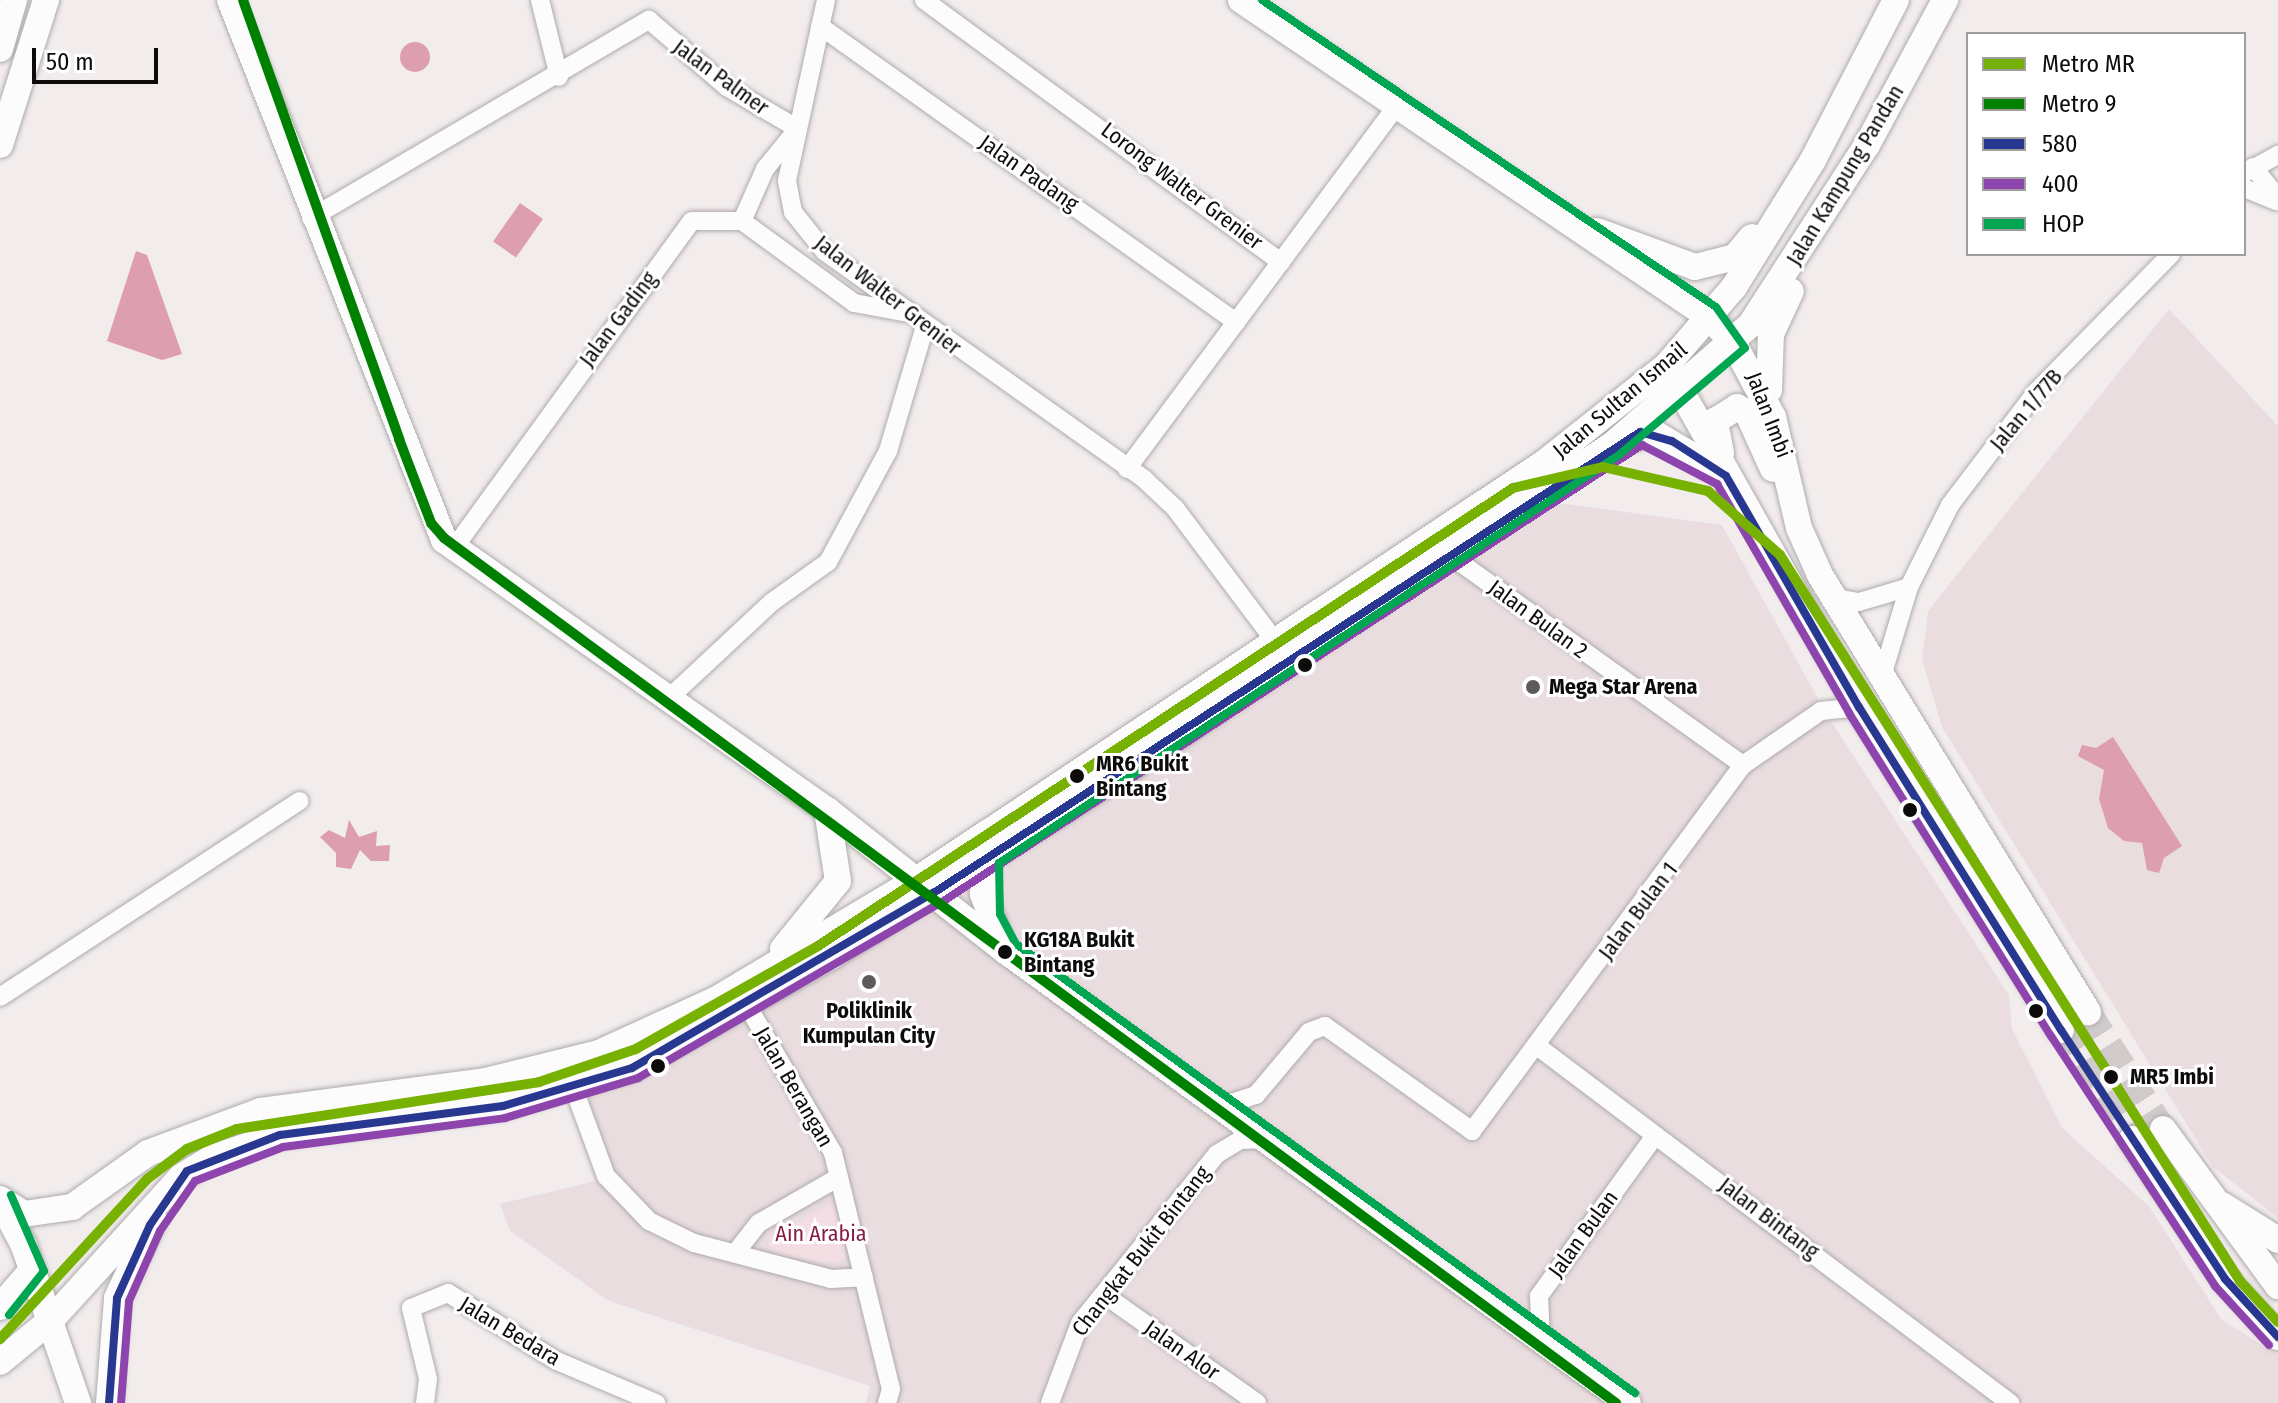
<!DOCTYPE html>
<html>
<head>
<meta charset="utf-8">
<style>
  body { margin:0 }
  #map { position:relative; width:2278px; height:1403px; overflow:hidden; background:#f2eced; font-family:"Fira Sans Condensed",sans-serif }
  div>[style] { position:absolute }
  [style*='--x'] { left:calc(var(--x)*1px); top:calc(var(--y)*1px); width:calc(var(--w)*1px); rotate:calc(var(--a)*1deg) }
  .built>* { inset:0; background:#eadde0 }
  .green>* { inset:0; background:#f3dee3 }
  .water>* { inset:0; background:#dd9eb0; transform-origin:0 0 }
  .round { border-radius:50% }
  .secondary-tunnel>* { height:26px; margin-top:-13px; transform-origin:0; background:repeating-linear-gradient(90deg,#d0cacb 0 26px,transparent 0 39px) }
  .roads { filter:drop-shadow(0 0 2px #aeabab) drop-shadow(0 0 2px #aeabab) }
  .street>* { height:18px; margin:-9px; padding:0 9px; transform-origin:9px; border-radius:9px; background:#fdfcfc }
  .secondary>* { height:26px; margin:-13px; padding:0 13px; transform-origin:13px; border-radius:13px; background:#fdfcfc }
  .bus-1>* { height:8px; margin:-4px; padding:0 4px; transform-origin:4px; border-radius:4px; background:#283890 }
  .bus-2>* { height:8px; margin:-4px; padding:0 4px; transform-origin:4px; border-radius:4px; background:#8e44ad }
  .bus-3>* { height:8px; margin:-4px; padding:0 4px; transform-origin:4px; border-radius:4px; background:#00a651 }
  .metro-1>* { height:10px; margin:-5px; padding:0 5px; transform-origin:5px; border-radius:5px; background:#77b101 }
  .metro-2>* { height:10px; margin:-5px; padding:0 5px; transform-origin:5px; border-radius:5px; background:#008000 }
  .dots>* { width:22px; height:22px; translate:-50% -50%; box-sizing:border-box; border:4px solid #fff; border-radius:50% }
  span { translate:-50% -50%; white-space:nowrap; text-align:center; line-height:1.15; -webkit-text-stroke:6px #fff; paint-order:stroke }
  .street-label { font-size:22px; color:#0e0b0b }
  .poi-label { font-size:22px; color:#0e0b0b; font-weight:700 }
  .left { translate:0 -50%; text-align:left }
  .stop-label { font-size:22px; color:#0e0b0b; font-weight:700 }
  .park-label { font-size:22px; color:#861e47 }
  .legend { position:absolute; left:1966px; top:32px; width:280px; height:224px; box-sizing:border-box; background:#fff; border:2px solid #9f9d9d; margin:0; padding:10px 14px; list-style:none; font-size:24px; color:#0e0b0b }
  .legend li { display:flex; align-items:center; gap:16px; height:40px }
  .legend b { width:40px; border:2px solid #9f9d9d }
  .scale { position:absolute; left:32px; top:48px; width:126px; height:36px; box-sizing:border-box; border:4px solid #0e0b0b; border-top:0; padding-left:10px; font-size:24px; line-height:28px; white-space:nowrap; color:#0e0b0b; -webkit-text-stroke:6px #fff; paint-order:stroke }
</style>
</head>
<body>
<div id="map">
  <div class="built">
    <div style="clip-path:polygon(2169px 309px,2278px 426px,2278px 1218px,2213px 1167px,1942px 727px,1922px 659px,1928px 611px)"></div>
    <div style="clip-path:polygon(1514px 497px,1722px 525px,1827px 715px,2009px 995px,2012px 1029px,2062px 1128px,2149px 1206px,2221px 1319px,2278px 1355px,2278px 1403px,866px 1403px,870px 1386px,609px 1301px,510px 1231px,500px 1204px,600px 1180px,589px 1097px,741px 1025px)"></div>
  </div>
  <div class="green">
    <div style="clip-path:polygon(834px 1202px,848px 1257px,835px 1263px,783px 1256px,769px 1247px,770px 1238px)"></div>
  </div>
  <div class="water">
    <div class="round" style="left:400px;top:42px;width:30px;height:30px"></div>
    <div style="left:520px;top:203px;width:28px;height:47px;rotate:35deg"></div>
    <div style="clip-path:polygon(136px 251px,147px 255px,182px 354px,162px 360px,107px 341px)"></div>
    <div style="clip-path:polygon(2113px 737px,2182px 846px,2164px 858px,2159px 873px,2147px 870px,2142px 843px,2124px 841px,2108px 828px,2099px 799px,2104px 770px,2078px 756px,2082px 745px,2096px 748px)"></div>
    <div style="clip-path:polygon(349px 820px,359px 837px,377px 831px,376px 846px,390px 845px,389px 861px,371px 861px,360px 850px,351px 869px,336px 867px,336px 853px,320px 837px,329px 830px,345px 838px)"></div>
  </div>
  <div class="secondary-tunnel">
    <div style="--x:2088;--y:1012;--w:139;--a:57.3"></div>
    <div style="--x:2061;--y:1030;--w:130;--a:56.9"></div>
  </div>
  <div class="roads">
    <div class="street">
      <div style="--x:540;--y:0;--w:79;--a:76.1"></div>
      <div style="--x:826;--y:0;--w:185;--a:102.2"></div>
      <div style="--x:787;--y:181;--w:32;--a:79"></div>
      <div style="--x:793;--y:212;--w:51;--a:51.3"></div>
      <div style="--x:825;--y:252;--w:392;--a:35.4"></div>
      <div style="--x:1144;--y:479;--w:42;--a:43.1"></div>
      <div style="--x:1175;--y:508;--w:166;--a:53.1"></div>
      <div style="--x:924;--y:0;--w:443;--a:36.3"></div>
      <div style="--x:820;--y:26;--w:511;--a:35.43"></div>
      <div style="--x:2253;--y:167;--w:40;--a:51"></div>
      <div style="--x:2245;--y:173;--w:38;--a:-29"></div>
      <div style="--x:2244;--y:188;--w:35;--a:22"></div>
      <div style="--x:311;--y:218;--w:392;--a:-30.4"></div>
      <div style="--x:649;--y:20;--w:103;--a:40.7"></div>
      <div style="--x:727;--y:87;--w:82;--a:30.6"></div>
      <div style="--x:742;--y:221;--w:139;--a:36.2"></div>
      <div style="--x:854;--y:303;--w:51;--a:10.2"></div>
      <div style="--x:742;--y:221;--w:57;--a:-66.1"></div>
      <div style="--x:765;--y:169;--w:49;--a:-50.8"></div>
      <div style="--x:1127;--y:469;--w:451;--a:-53.4"></div>
      <div style="--x:454;--y:548;--w:404;--a:-54"></div>
      <div style="--x:692;--y:221;--w:50;--a:0"></div>
      <div style="--x:1451;--y:556;--w:359;--a:35.6"></div>
      <div style="--x:1836;--y:598;--w:23;--a:10"></div>
      <div style="--x:1859;--y:602;--w:52;--a:-16.7"></div>
      <div style="--x:1883;--y:673;--w:90;--a:-73.2"></div>
      <div style="--x:1909;--y:587;--w:92;--a:-63.4"></div>
      <div style="--x:1950;--y:505;--w:142;--a:-52.7"></div>
      <div style="--x:2036;--y:392;--w:193;--a:-45.6"></div>
      <div style="--x:668;--y:699;--w:142;--a:-43"></div>
      <div style="--x:772;--y:602;--w:69;--a:-35.5"></div>
      <div style="--x:828;--y:562;--w:126;--a:-61.6"></div>
      <div style="--x:888;--y:451;--w:130;--a:-73.5"></div>
      <div style="--x:0;--y:997;--w:358;--a:-33.2"></div>
      <div style="--x:747;--y:1005;--w:171;--a:59.8"></div>
      <div style="--x:833;--y:1153;--w:243;--a:76.2"></div>
      <div style="--x:891;--y:1389;--w:15;--a:106"></div>
      <div style="--x:1537;--y:1046;--w:593;--a:37.04"></div>
      <div style="--x:574;--y:1089;--w:93;--a:69.8"></div>
      <div style="--x:606;--y:1176;--w:62;--a:46.3"></div>
      <div style="--x:649;--y:1221;--w:50;--a:26.1"></div>
      <div style="--x:694;--y:1243;--w:142;--a:14.7"></div>
      <div style="--x:831;--y:1279;--w:33;--a:-3"></div>
      <div style="--x:1225;--y:1105;--w:33;--a:-18"></div>
      <div style="--x:1256;--y:1095;--w:82;--a:-49.9"></div>
      <div style="--x:1309;--y:1032;--w:17;--a:-21"></div>
      <div style="--x:1325;--y:1026;--w:181;--a:35.5"></div>
      <div style="--x:1472;--y:1131;--w:455;--a:-53.5"></div>
      <div style="--x:1743;--y:765;--w:95;--a:-34.7"></div>
      <div style="--x:1821;--y:711;--w:38;--a:-6"></div>
      <div style="--x:736;--y:1252;--w:37;--a:-52"></div>
      <div style="--x:759;--y:1223;--w:92;--a:-29.9"></div>
      <div style="--x:1106;--y:1296;--w:185;--a:35.3"></div>
      <div style="--x:1541;--y:1340;--w:44;--a:-92.6"></div>
      <div style="--x:1539;--y:1296;--w:198;--a:-54.1"></div>
      <div style="--x:425;--y:1403;--w:24;--a:-83"></div>
      <div style="--x:428;--y:1379;--w:73;--a:-103.5"></div>
      <div style="--x:411;--y:1308;--w:40;--a:-22"></div>
      <div style="--x:448;--y:1293;--w:128;--a:32"></div>
      <div style="--x:557;--y:1361;--w:108;--a:23"></div>
      <div style="--x:1050;--y:1403;--w:85;--a:-69.4"></div>
      <div style="--x:1080;--y:1323;--w:218;--a:-51"></div>
      <div style="--x:1217;--y:1154;--w:27;--a:-31"></div>
      <div style="--x:1240;--y:1140;--w:26;--a:-2"></div>
    </div>
    <div class="secondary">
      <div style="--x:230;--y:0;--w:581;--a:68.38"></div>
      <div style="--x:444;--y:540;--w:469;--a:35.2"></div>
      <div style="--x:827;--y:810;--w:229;--a:38.3"></div>
      <div style="--x:1007;--y:952;--w:767;--a:35.99"></div>
      <div style="--x:1241;--y:0;--w:565;--a:34.11"></div>
      <div style="--x:1709;--y:317;--w:37;--a:47"></div>
      <div style="--x:1734;--y:344;--w:83;--a:61.9"></div>
      <div style="--x:1773;--y:417;--w:114;--a:76.8"></div>
      <div style="--x:1799;--y:528;--w:51;--a:65.9"></div>
      <div style="--x:1820;--y:575;--w:513;--a:58.48"></div>
      <div style="--x:0;--y:49;--w:51;--a:-74.1"></div>
      <div style="--x:0;--y:145;--w:152;--a:-72.4"></div>
      <div style="--x:1597;--y:231;--w:104;--a:20.2"></div>
      <div style="--x:1695;--y:267;--w:41;--a:-14"></div>
      <div style="--x:1735;--y:257;--w:26;--a:-50"></div>
      <div style="--x:1672;--y:375;--w:381;--a:60.6"></div>
      <div style="--x:1859;--y:707;--w:381;--a:58"></div>
      <div style="--x:1769;--y:390;--w:56;--a:-88"></div>
      <div style="--x:1771;--y:334;--w:47;--a:-65.1"></div>
      <div style="--x:1620;--y:440;--w:35;--a:-12"></div>
      <div style="--x:1654;--y:433;--w:80;--a:30.7"></div>
      <div style="--x:1721;--y:453;--w:33;--a:-101"></div>
      <div style="--x:1715;--y:421;--w:26;--a:-32"></div>
      <div style="--x:1737;--y:407;--w:13;--a:32"></div>
      <div style="--x:1748;--y:414;--w:60;--a:65.6"></div>
      <div style="--x:989;--y:855;--w:39;--a:99"></div>
      <div style="--x:983;--y:894;--w:52;--a:69.8"></div>
      <div style="--x:783;--y:949;--w:87;--a:-51"></div>
      <div style="--x:838;--y:881;--w:72;--a:-98.8"></div>
      <div style="--x:2163;--y:1129;--w:195;--a:53.8"></div>
      <div style="--x:2132;--y:1139;--w:168;--a:56.4"></div>
      <div style="--x:2225;--y:1279;--w:79;--a:47.6"></div>
      <div style="--x:0;--y:1199;--w:28;--a:32"></div>
      <div style="--x:24;--y:1214;--w:49;--a:-8.3"></div>
      <div style="--x:72;--y:1207;--w:93;--a:-35.4"></div>
      <div style="--x:148;--y:1153;--w:121;--a:-20.4"></div>
      <div style="--x:261;--y:1111;--w:226;--a:-7.6"></div>
      <div style="--x:485;--y:1081;--w:117;--a:-13.8"></div>
      <div style="--x:599;--y:1053;--w:130;--a:-24.6"></div>
      <div style="--x:717;--y:999;--w:234;--a:-30.8"></div>
      <div style="--x:918;--y:879;--w:752;--a:-33.61"></div>
      <div style="--x:1544;--y:463;--w:157;--a:-38.5"></div>
      <div style="--x:1667;--y:365;--w:103;--a:-49.3"></div>
      <div style="--x:1734;--y:287;--w:150;--a:-58.1"></div>
      <div style="--x:1813;--y:160;--w:180;--a:-62.6"></div>
      <div style="--x:0;--y:1200;--w:52;--a:62.4"></div>
      <div style="--x:24;--y:1246;--w:166;--a:71"></div>
      <div style="--x:2222;--y:1205;--w:66;--a:32"></div>
      <div style="--x:0;--y:1307;--w:49;--a:-49.1"></div>
      <div style="--x:0;--y:1362;--w:66;--a:-39.5"></div>
      <div style="--x:51;--y:1320;--w:193;--a:-47.7"></div>
      <div style="--x:181;--y:1177;--w:36;--a:-32"></div>
      <div style="--x:211;--y:1158;--w:73;--a:-18.4"></div>
      <div style="--x:280;--y:1135;--w:225;--a:-7.4"></div>
      <div style="--x:503;--y:1106;--w:134;--a:-16.4"></div>
      <div style="--x:632;--y:1068;--w:227;--a:-29.3"></div>
      <div style="--x:830;--y:957;--w:335;--a:-32.1"></div>
      <div style="--x:1114;--y:779;--w:600;--a:-33.85"></div>
      <div style="--x:1612;--y:445;--w:184;--a:-41"></div>
      <div style="--x:1751;--y:324;--w:213;--a:-57.1"></div>
      <div style="--x:1867;--y:145;--w:165;--a:-61.7"></div>
      <div style="--x:109;--y:1403;--w:105;--a:-85.6"></div>
      <div style="--x:117;--y:1298;--w:87;--a:-64.9"></div>
    </div>
  </div>
  <div class="bus-1">
    <div style="--x:109;--y:1403;--w:105;--a:-85.6"></div>
    <div style="--x:117;--y:1298;--w:80;--a:-65.7"></div>
    <div style="--x:150;--y:1225;--w:65;--a:-55.6"></div>
    <div style="--x:187;--y:1171;--w:100;--a:-21.2"></div>
    <div style="--x:280;--y:1135;--w:225;--a:-7.4"></div>
    <div style="--x:503;--y:1106;--w:134;--a:-16.4"></div>
    <div style="--x:632;--y:1068;--w:350;--a:-30.2"></div>
    <div style="--x:935;--y:892;--w:842;--a:-33.12"></div>
    <div style="--x:1640;--y:432;--w:33;--a:16"></div>
    <div style="--x:1672;--y:441;--w:64;--a:32.9"></div>
    <div style="--x:1726;--y:476;--w:267;--a:60.1"></div>
    <div style="--x:1859;--y:707;--w:381;--a:58"></div>
    <div style="--x:2061;--y:1030;--w:298;--a:56.6"></div>
    <div style="--x:2225;--y:1279;--w:79;--a:47.6"></div>
  </div>
  <div class="bus-2">
    <div style="--x:121;--y:1403;--w:102;--a:-85.5"></div>
    <div style="--x:129;--y:1301;--w:77;--a:-66.1"></div>
    <div style="--x:160;--y:1231;--w:61;--a:-55"></div>
    <div style="--x:195;--y:1181;--w:94;--a:-21.1"></div>
    <div style="--x:283;--y:1147;--w:224;--a:-7.4"></div>
    <div style="--x:505;--y:1118;--w:139;--a:-16.7"></div>
    <div style="--x:638;--y:1078;--w:351;--a:-30.1"></div>
    <div style="--x:942;--y:902;--w:836;--a:-33.14"></div>
    <div style="--x:1642;--y:445;--w:85;--a:27.5"></div>
    <div style="--x:1717;--y:484;--w:264;--a:60"></div>
    <div style="--x:1849;--y:713;--w:381;--a:58"></div>
    <div style="--x:2051;--y:1036;--w:299;--a:56.7"></div>
    <div style="--x:2215;--y:1286;--w:80;--a:47.5"></div>
  </div>
  <div class="bus-3">
    <div style="--x:1262;--y:0;--w:548;--a:34.07"></div>
    <div style="--x:1716;--y:307;--w:50;--a:54.7"></div>
    <div style="--x:1745;--y:348;--w:165;--a:139.7"></div>
    <div style="--x:1619;--y:455;--w:742;--a:146.65"></div>
    <div style="--x:999;--y:863;--w:51;--a:88.9"></div>
    <div style="--x:1000;--y:914;--w:34;--a:62"></div>
    <div style="--x:1016;--y:944;--w:765;--a:35.96"></div>
    <div style="--x:9;--y:1315;--w:56;--a:-51.5"></div>
    <div style="--x:44;--y:1271;--w:83;--a:-113.5"></div>
  </div>
  <div class="metro-1">
    <div style="--x:0;--y:1339;--w:217;--a:-47.4"></div>
    <div style="--x:147;--y:1179;--w:50;--a:-36.9"></div>
    <div style="--x:187;--y:1149;--w:54;--a:-21.8"></div>
    <div style="--x:237;--y:1129;--w:306;--a:-8.8"></div>
    <div style="--x:539;--y:1082;--w:102;--a:-18.8"></div>
    <div style="--x:636;--y:1049;--w:209;--a:-29.5"></div>
    <div style="--x:818;--y:946;--w:832;--a:-33.38"></div>
    <div style="--x:1513;--y:488;--w:92;--a:-13.1"></div>
    <div style="--x:1603;--y:467;--w:108;--a:12.9"></div>
    <div style="--x:1708;--y:491;--w:96;--a:41.6"></div>
    <div style="--x:1780;--y:555;--w:859;--a:57.64"></div>
    <div style="--x:2240;--y:1281;--w:56;--a:47.2"></div>
  </div>
  <div class="metro-2">
    <div style="--x:243;--y:0;--w:466;--a:70.4"></div>
    <div style="--x:399;--y:439;--w:90;--a:69.1"></div>
    <div style="--x:431;--y:523;--w:20;--a:49"></div>
    <div style="--x:444;--y:538;--w:1457;--a:36.43"></div>
  </div>
  <div class="dots">
    <div style="left:1305px;top:665px;background:#0e0b0b"></div>
    <div style="left:1533px;top:687px;background:#5e5a5a"></div>
    <div style="left:1077px;top:776px;background:#0e0b0b"></div>
    <div style="left:1910px;top:810px;background:#0e0b0b"></div>
    <div style="left:1005px;top:952px;background:#0e0b0b"></div>
    <div style="left:869px;top:982px;background:#5e5a5a"></div>
    <div style="left:2036px;top:1011px;background:#0e0b0b"></div>
    <div style="left:658px;top:1066px;background:#0e0b0b"></div>
    <div style="left:2111px;top:1077px;background:#0e0b0b"></div>
  </div>
  <div class="street-label">
    <span style="left:721px;top:77px;rotate:36deg">Jalan Palmer</span>
    <span style="left:1029px;top:173px;rotate:35deg">Jalan Padang</span>
    <span style="left:1845px;top:175px;rotate:-59deg">Jalan Kampung Pandan</span>
    <span style="left:1182px;top:186px;rotate:37deg">Lorong Walter Grenier</span>
    <span style="left:888px;top:295px;rotate:38deg">Jalan Walter Grenier</span>
    <span style="left:618px;top:319px;rotate:-53deg">Jalan Gading</span>
    <span style="left:1620px;top:400px;rotate:-40deg">Jalan Sultan Ismail</span>
    <span style="left:2026px;top:410px;rotate:-50deg">Jalan 1/77B</span>
    <span style="left:1769px;top:415px;rotate:69deg">Jalan Imbi</span>
    <span style="left:1538px;top:619px;rotate:36deg">Jalan Bulan 2</span>
    <span style="left:1638px;top:911px;rotate:-53deg">Jalan Bulan 1</span>
    <span style="left:794px;top:1087px;rotate:60deg">Jalan Berangan</span>
    <span style="left:1769px;top:1218px;rotate:37deg">Jalan Bintang</span>
    <span style="left:1583px;top:1234px;rotate:-54deg">Jalan Bulan</span>
    <span style="left:1141px;top:1251px;rotate:-52deg">Changkat Bukit Bintang</span>
    <span style="left:510px;top:1331px;rotate:31deg">Jalan Bedara</span>
    <span style="left:1182px;top:1350px;rotate:35deg">Jalan Alor</span>
  </div>
  <div class="poi-label">
    <span class="left" style="left:1549px;top:687px">Mega Star Arena</span>
    <span style="left:869px;top:1023px">Poliklinik<br>Kumpulan City</span>
  </div>
  <div class="stop-label">
    <span class="left" style="left:1096px;top:776px">MR6 Bukit<br>Bintang</span>
    <span class="left" style="left:1024px;top:952px">KG18A Bukit<br>Bintang</span>
    <span class="left" style="left:2130px;top:1077px">MR5 Imbi</span>
  </div>
  <div class="park-label">
    <span style="left:821px;top:1234px">Ain Arabia</span>
  </div>
  <ul class="legend">
  <li><b style="height:10px;background:#77b101"></b>Metro MR</li>
  <li><b style="height:10px;background:#008000"></b>Metro 9</li>
  <li><b style="height:10px;background:#283890"></b>580</li>
  <li><b style="height:10px;background:#8e44ad"></b>400</li>
  <li><b style="height:10px;background:#00a651"></b>HOP</li>
  </ul>
  <div class="scale">50 m</div>
</div>
</body>
</html>
